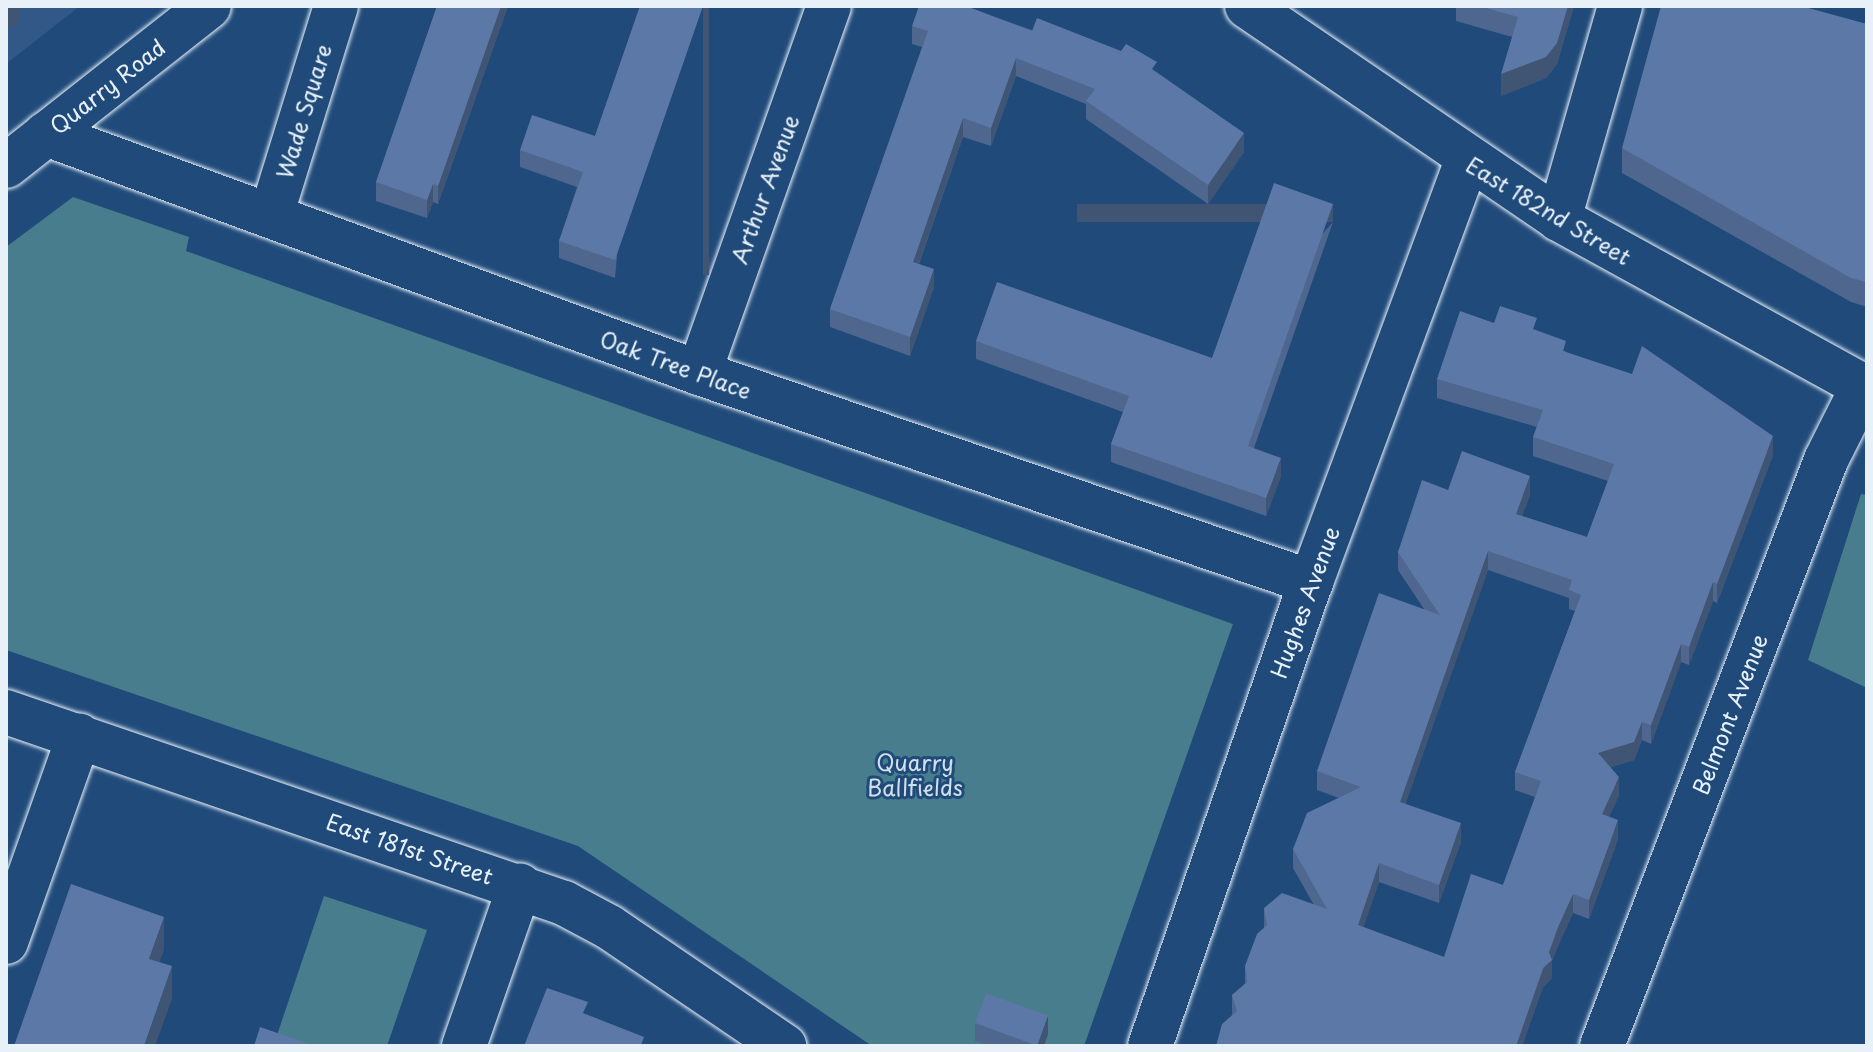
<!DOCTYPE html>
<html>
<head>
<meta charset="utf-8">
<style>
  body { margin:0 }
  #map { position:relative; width:1873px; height:1052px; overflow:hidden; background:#1f4a7a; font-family:"Playpen Sans",sans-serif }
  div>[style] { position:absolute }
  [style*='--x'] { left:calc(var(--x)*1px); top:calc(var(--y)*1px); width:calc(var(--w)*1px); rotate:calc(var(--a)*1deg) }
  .built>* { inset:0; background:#315887 }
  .green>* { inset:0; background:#477d8c }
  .roads { filter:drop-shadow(0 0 2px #e8f1f8) drop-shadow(0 0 2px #e8f1f8) }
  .street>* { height:44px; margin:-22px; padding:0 22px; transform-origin:22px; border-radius:22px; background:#1f4a7a }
  .wall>* { inset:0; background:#4f678f }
  .shaded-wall>* { inset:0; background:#405474; transform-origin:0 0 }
  .building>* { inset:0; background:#5c78a6; transform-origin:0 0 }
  span { translate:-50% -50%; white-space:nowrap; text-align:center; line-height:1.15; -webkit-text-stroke:6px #1f4a7a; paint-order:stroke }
  .street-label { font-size:22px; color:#e8f1f8 }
  .park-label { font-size:22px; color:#d0e0e8 }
  .frame { position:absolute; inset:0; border:8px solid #e8f1f8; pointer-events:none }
</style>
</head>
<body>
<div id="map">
  <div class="built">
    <div style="clip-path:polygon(6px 6px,80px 6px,6px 64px)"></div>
  </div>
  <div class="green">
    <div style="clip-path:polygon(73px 197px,189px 237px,186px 251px,1233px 624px,1084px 1046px,872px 1046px,578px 846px,6px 650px,6px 247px)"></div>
    <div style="clip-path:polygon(1861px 494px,1867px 495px,1867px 688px,1808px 660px)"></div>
    <div style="clip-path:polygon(324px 896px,427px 930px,387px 1046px,299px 1046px,276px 1038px)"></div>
  </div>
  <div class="roads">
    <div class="street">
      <div style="--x:1247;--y:6;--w:378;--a:34.3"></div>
      <div style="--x:1559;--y:219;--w:351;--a:28.8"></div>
      <div style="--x:46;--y:134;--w:695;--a:20.1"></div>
      <div style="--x:699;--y:373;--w:647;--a:18.86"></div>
      <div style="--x:6;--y:166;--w:258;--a:-38.2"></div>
      <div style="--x:271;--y:216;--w:220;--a:-72.8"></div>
      <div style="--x:1559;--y:219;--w:222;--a:-74"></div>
      <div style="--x:699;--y:373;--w:389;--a:-70.5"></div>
      <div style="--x:6;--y:712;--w:590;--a:18.9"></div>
      <div style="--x:564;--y:903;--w:51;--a:28.1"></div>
      <div style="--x:609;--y:927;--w:212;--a:34.2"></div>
      <div style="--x:6;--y:942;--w:219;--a:-70.5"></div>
      <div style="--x:464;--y:1046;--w:170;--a:-70.8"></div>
      <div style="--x:1150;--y:1046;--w:491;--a:-70.9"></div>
      <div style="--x:1311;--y:582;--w:450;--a:-69.7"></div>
      <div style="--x:1602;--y:1046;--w:627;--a:-69.08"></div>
      <div style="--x:1826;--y:460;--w:83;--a:-63.4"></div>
    </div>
  </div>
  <div class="wall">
    <div style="clip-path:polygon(437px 6px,508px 6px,438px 204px,433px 202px,427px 218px,376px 201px,376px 182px)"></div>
    <div style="clip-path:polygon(640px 6px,615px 278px,559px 258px,559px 241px,577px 187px,520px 167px,520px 150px,595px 136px)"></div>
    <div style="clip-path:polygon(972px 6px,971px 9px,1157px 73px,1244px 152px,1208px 204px,1086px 119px,1086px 104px,1016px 76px,991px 146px,963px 137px,919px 264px,934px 287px,910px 356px,830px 327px,830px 309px,922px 47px,912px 44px,912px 26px)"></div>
    <div style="clip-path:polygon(1454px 6px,1574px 6px,1557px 64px,1546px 78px,1501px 96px,1512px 37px,1456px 21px,1456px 7px)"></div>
    <div style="clip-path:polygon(1867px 24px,1867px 307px,1851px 302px,1622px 173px,1622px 148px)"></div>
    <div style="clip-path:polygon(1333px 222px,1254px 448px,1281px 476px,1266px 516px,1111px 462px,1111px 444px,1123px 412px,976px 359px,976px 341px,1212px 358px)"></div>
    <div style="clip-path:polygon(evenodd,1494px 323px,1537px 331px,1566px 352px,1773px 455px,1717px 603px,1713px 601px,1689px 665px,1681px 662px,1651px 744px,1642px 740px,1634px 760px,1611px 767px,1619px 795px,1609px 817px,1618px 839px,1589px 919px,1573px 913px,1558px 946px,1552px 961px,1552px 978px,1543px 987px,1522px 1046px,1216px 1046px,1232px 1015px,1232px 995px,1245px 984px,1245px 966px,1264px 928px,1264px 908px,1314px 905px,1293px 868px,1293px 849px,1339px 798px,1317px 790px,1317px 771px,1424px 609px,1398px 570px,1398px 552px,1448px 490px,1530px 495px,1522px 516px,1587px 537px,1608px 481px,1533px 456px,1533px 437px,1537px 427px,1437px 398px,1437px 379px,1494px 323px,1488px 570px,1569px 598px,1569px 609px,1575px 611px,1515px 772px,1515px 790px,1535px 797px,1503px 885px,1444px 957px,1363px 927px,1379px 882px,1439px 903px,1461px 842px,1405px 804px,1488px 570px)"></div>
    <div style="clip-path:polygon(975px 1023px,1048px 1034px,1044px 1046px,989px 1046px,975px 1041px)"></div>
  </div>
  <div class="shaded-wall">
    <div style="clip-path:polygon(6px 6px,19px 6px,19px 22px,6px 31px)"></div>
    <div style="clip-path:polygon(501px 6px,508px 6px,438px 204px,438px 186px)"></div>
    <div style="left:703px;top:6px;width:6px;height:269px"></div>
    <div style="clip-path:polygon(1568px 6px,1574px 6px,1557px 64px,1546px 78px,1501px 96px,1501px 74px)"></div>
    <div style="clip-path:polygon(1016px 58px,1016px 76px,991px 146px,991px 128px)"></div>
    <div style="clip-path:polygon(963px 118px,963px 137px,913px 280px,913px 262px)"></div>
    <div style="clip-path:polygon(1244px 133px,1244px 152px,1208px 204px,1208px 185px)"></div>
    <div style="clip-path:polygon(433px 184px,433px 202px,427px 218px,427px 200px)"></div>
    <div style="left:1333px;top:204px;width:18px;height:256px;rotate:90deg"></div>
    <div style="clip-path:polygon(934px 269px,934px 287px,910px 356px,910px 337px)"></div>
    <div style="clip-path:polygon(1773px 436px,1773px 455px,1717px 603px,1717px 584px)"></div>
    <div style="clip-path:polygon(1281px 458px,1281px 476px,1266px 516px,1266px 498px)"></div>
    <div style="clip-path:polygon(1530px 476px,1530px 495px,1516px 532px,1516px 514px)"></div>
    <div style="clip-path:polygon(1488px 551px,1488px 570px,1400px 820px,1400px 802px)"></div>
    <div style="clip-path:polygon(1713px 582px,1713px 601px,1689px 665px,1689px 647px)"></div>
    <div style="clip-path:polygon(1681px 644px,1681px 662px,1651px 744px,1651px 725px)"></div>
    <div style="clip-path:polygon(1642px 722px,1642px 740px,1634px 760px,1598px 771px,1598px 753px)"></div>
    <div style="clip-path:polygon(1619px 777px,1619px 795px,1602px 833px,1602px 814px)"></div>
    <div style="clip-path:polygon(1618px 820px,1618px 839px,1589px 919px,1589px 900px)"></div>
    <div style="clip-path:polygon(1461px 823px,1461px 842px,1439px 903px,1439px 885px)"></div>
    <div style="clip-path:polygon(1379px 863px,1379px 882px,1358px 944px,1358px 925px)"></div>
    <div style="clip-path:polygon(1573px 894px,1573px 913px,1558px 946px,1552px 961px,1552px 978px,1543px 987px,1522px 1046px,1516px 1046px,1558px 927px)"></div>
    <div style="clip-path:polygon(164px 917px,164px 950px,149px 992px,149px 959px)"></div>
    <div style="clip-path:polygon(172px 966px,172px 999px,155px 1046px,144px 1046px)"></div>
    <div style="clip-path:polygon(1048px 1015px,1048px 1034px,1044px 1046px,1037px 1046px)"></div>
  </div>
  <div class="building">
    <div style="clip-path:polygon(437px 6px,501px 6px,438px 186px,433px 184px,427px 200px,376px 182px)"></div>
    <div style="clip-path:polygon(640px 6px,703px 6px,615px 260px,559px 241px,583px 172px,520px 150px,532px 115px,595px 136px)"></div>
    <div style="clip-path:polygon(919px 6px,966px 6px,1032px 31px,1037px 18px,1121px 51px,1126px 44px,1157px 62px,1152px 69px,1244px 133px,1208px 185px,1086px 101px,1095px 89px,1016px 58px,991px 128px,963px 118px,913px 262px,934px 269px,910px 337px,830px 309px,928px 31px,912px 26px)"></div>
    <div style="clip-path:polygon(1479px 6px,1568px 6px,1557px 43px,1546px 57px,1501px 74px,1518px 17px)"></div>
    <div style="clip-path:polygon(1661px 6px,1801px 6px,1867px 24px,1867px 282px,1851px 278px,1622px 148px)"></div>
    <div style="clip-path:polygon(1274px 183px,1333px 204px,1248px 446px,1281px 458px,1266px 498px,1111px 444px,1129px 396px,976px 341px,997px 282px,1212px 358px)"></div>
    <div style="clip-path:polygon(evenodd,1500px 306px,1537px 318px,1533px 329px,1566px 341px,1563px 351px,1632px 374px,1642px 346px,1773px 436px,1717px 584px,1713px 582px,1689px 647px,1681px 644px,1651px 725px,1642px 722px,1634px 742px,1598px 753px,1619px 777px,1602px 814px,1618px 820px,1589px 900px,1573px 894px,1558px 927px,1549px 952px,1552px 960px,1543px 968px,1516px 1046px,1216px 1046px,1222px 1024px,1237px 1011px,1232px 995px,1247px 982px,1245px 966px,1257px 934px,1267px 925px,1264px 908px,1282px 893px,1327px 909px,1293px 849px,1307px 813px,1361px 787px,1317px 771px,1379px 593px,1440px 615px,1398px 552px,1422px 480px,1448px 490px,1462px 451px,1530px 476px,1516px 514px,1587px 537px,1614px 464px,1533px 437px,1543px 410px,1437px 379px,1460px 311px,1494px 323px,1500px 306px,1488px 551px,1572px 580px,1569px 590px,1581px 595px,1515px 772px,1541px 781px,1503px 885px,1471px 874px,1444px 957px,1358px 925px,1379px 863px,1439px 885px,1461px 823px,1400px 802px,1488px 551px)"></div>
    <div style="clip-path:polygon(71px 884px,164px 917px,149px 959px,172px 966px,144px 1046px,14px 1046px)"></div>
    <div style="clip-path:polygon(547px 988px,588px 1002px,583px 1013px,644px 1037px,641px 1045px,643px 1046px,524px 1046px)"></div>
    <div style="left:986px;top:993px;width:66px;height:32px;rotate:20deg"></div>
    <div style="clip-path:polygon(260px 1027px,315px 1046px,254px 1046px)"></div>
  </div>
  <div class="street-label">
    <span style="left:107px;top:86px;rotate:-38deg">Quarry Road</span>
    <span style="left:303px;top:111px;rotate:-73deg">Wade Square</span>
    <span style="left:764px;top:189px;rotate:-70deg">Arthur Avenue</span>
    <span style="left:1549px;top:210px;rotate:31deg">East 182nd Street</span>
    <span style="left:676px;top:364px;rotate:20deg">Oak Tree Place</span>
    <span style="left:1304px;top:602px;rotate:-70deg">Hughes Avenue</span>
    <span style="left:1729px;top:714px;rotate:-69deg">Belmont Avenue</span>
    <span style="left:410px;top:848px;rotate:19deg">East 181st Street</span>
  </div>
  <div class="park-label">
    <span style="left:915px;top:774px">Quarry<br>Ballfields</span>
  </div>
  <div class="frame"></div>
</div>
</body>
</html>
